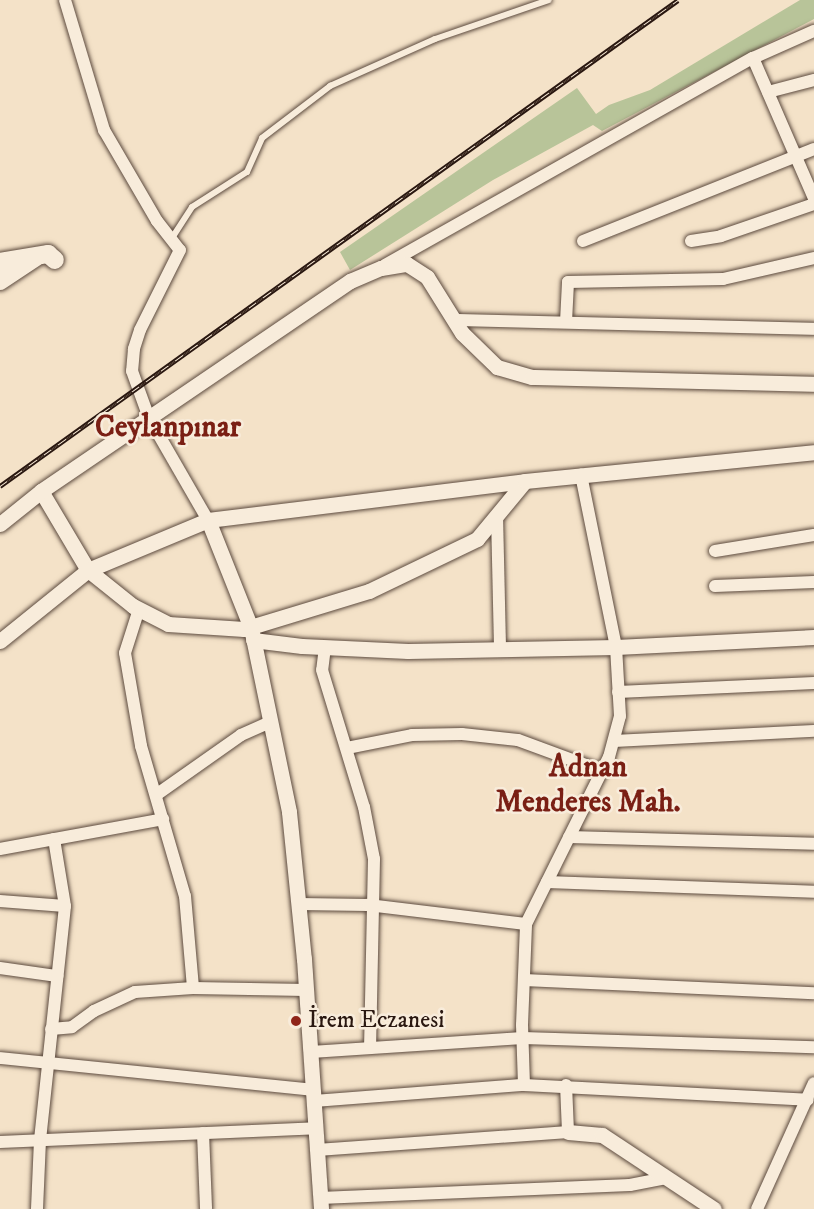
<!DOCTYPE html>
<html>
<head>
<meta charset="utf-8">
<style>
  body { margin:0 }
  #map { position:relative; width:814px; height:1209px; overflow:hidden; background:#f4e2c8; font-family:"IM FELL DW Pica",serif }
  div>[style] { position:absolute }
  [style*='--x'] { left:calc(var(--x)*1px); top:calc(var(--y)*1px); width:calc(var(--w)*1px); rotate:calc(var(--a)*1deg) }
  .green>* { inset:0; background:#b8c499 }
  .roads { filter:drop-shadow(0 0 2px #5c4a3e) drop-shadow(0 0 2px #5c4a3e) }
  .service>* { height:6px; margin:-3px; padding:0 3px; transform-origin:3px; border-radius:3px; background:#f8ecdb }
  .minor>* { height:12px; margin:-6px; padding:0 6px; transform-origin:6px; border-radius:6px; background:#f8ecdb }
  .tertiary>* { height:15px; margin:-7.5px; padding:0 7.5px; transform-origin:7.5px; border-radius:7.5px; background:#f8ecdb }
  .secondary>* { height:18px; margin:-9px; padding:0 9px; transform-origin:9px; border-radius:9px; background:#f8ecdb }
  .rail>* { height:5px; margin-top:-2.5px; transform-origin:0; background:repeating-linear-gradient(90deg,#f8ecdb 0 9px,#291710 0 18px); box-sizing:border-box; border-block:2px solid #291710 }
  .dots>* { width:16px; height:16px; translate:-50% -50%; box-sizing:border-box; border:3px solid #f8ecdb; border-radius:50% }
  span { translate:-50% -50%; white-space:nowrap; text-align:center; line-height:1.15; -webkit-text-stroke:5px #f8ecdb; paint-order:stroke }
  .poi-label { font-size:24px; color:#291710 }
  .left { translate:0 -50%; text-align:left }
  .district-label { font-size:30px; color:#7a1f14; font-weight:700 }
</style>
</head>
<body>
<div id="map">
  <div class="green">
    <div style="clip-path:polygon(800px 0,814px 0,814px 19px,602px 131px,593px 125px,493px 180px,350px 270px,340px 252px,577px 88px,596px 114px,609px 105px,650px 90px)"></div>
  </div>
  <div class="roads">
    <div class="service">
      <div style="--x:172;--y:238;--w:37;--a:-57"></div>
      <div style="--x:192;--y:207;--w:65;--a:-32.5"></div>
      <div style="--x:247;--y:172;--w:37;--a:-66"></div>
      <div style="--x:262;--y:138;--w:86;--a:-37.4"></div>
      <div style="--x:330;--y:86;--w:115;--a:-24.1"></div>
      <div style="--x:435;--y:39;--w:120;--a:-18.9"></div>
    </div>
    <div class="minor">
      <div style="--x:65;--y:0;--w:136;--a:73.3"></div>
      <div style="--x:104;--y:130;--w:105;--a:59.8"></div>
      <div style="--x:157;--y:221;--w:37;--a:52"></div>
      <div style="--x:180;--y:250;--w:89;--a:116.6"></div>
      <div style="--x:140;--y:330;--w:20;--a:108"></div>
      <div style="--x:134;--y:349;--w:22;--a:95"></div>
      <div style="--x:132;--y:371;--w:50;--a:70.1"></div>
      <div style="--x:149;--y:418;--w:118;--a:60"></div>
      <div style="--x:753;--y:58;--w:67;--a:-23.9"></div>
      <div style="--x:768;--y:92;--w:48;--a:-14.6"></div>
      <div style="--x:583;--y:241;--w:249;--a:-21.7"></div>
      <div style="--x:691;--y:241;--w:30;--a:-9"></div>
      <div style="--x:721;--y:236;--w:98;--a:-19"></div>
      <div style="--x:385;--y:265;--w:422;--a:-29.4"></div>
      <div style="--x:753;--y:58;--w:153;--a:66.5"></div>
      <div style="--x:454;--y:320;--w:360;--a:1.4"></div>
      <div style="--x:566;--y:322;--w:40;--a:-87.1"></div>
      <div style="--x:568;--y:282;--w:155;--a:-1.1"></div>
      <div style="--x:723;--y:279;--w:93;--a:-13"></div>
      <div style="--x:497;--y:515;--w:134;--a:88.7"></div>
      <div style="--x:715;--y:551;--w:100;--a:-9.2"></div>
      <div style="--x:715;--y:586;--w:99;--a:-2.3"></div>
      <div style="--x:139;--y:609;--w:46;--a:107.7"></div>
      <div style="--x:125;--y:653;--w:94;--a:80.2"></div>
      <div style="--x:141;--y:746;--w:156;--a:73.7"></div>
      <div style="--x:185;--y:896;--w:92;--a:85"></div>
      <div style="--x:325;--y:647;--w:23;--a:97"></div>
      <div style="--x:322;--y:670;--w:143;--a:73"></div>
      <div style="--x:364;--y:807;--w:53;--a:79.1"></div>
      <div style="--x:374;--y:859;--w:189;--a:91.2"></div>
      <div style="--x:618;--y:692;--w:196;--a:-2.6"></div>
      <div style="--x:614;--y:741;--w:200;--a:-2.9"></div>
      <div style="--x:347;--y:748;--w:66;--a:-11.3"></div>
      <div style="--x:412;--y:735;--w:50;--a:-1.1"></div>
      <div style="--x:462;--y:734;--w:56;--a:6.1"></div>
      <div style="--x:518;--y:740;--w:90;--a:20.3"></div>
      <div style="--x:156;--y:795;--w:104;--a:-35.2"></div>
      <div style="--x:241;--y:735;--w:32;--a:-24"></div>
      <div style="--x:569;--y:837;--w:245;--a:1.6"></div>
      <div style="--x:0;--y:849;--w:166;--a:-10.4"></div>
      <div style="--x:547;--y:882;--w:267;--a:2.1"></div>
      <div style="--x:0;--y:901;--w:65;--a:4.4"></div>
      <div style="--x:299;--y:904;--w:69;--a:0.8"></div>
      <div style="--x:368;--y:905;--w:159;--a:6.9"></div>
      <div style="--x:0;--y:968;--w:58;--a:8"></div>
      <div style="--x:524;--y:980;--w:290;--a:2.6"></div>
      <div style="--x:51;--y:1029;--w:21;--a:-5"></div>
      <div style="--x:72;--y:1027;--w:27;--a:-36"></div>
      <div style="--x:94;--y:1011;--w:45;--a:-24.9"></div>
      <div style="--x:135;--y:992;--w:58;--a:-3.9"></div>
      <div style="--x:193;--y:988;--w:113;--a:1"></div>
      <div style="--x:311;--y:1052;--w:212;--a:-3.8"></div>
      <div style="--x:523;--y:1038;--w:291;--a:1.8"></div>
      <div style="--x:0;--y:1058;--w:315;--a:5.8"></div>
      <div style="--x:524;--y:1085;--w:60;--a:-91.9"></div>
      <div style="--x:522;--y:1025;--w:101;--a:-87.7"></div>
      <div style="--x:526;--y:924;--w:186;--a:-63.6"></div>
      <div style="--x:609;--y:757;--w:42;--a:-75"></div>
      <div style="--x:620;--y:716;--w:69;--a:-93.3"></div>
      <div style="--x:616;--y:647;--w:176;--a:-101.5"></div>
      <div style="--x:314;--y:1101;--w:211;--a:-4.4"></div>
      <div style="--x:524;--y:1085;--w:284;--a:3"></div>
      <div style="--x:203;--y:1133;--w:76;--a:87.7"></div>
      <div style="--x:0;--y:1142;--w:316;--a:-2.5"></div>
      <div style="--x:317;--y:1150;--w:252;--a:-4.1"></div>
      <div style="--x:568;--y:1132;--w:47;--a:-92.4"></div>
      <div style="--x:320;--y:1198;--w:310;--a:-2.4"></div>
      <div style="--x:630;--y:1185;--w:38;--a:-11"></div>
      <div style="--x:37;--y:1209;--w:69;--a:-87.5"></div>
      <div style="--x:40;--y:1140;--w:235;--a:-83.9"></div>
      <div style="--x:65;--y:906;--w:68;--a:-99.3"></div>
      <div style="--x:757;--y:1209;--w:138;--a:-65.7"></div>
    </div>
    <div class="tertiary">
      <div style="--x:41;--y:491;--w:92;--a:59.3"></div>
      <div style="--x:88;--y:570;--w:58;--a:38.7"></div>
      <div style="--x:133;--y:606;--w:39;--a:27"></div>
      <div style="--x:168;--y:624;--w:76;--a:3.8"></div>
      <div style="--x:244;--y:629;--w:131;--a:-16.9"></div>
      <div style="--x:369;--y:591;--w:120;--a:-25.7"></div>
      <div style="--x:477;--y:539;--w:75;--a:-50.4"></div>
      <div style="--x:208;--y:520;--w:116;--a:68.3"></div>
      <div style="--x:251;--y:628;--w:188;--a:78.3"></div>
      <div style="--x:289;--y:812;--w:148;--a:84.2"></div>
      <div style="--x:304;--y:959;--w:251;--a:86.1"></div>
      <div style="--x:0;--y:524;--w:53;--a:-38.8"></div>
      <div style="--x:41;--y:491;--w:374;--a:-34.2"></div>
      <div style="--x:350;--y:281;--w:34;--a:-23"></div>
      <div style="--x:381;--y:268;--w:26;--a:-9"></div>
      <div style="--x:407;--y:264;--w:24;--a:33"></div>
      <div style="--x:427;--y:277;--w:66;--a:58"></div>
      <div style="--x:462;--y:333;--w:49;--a:44.2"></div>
      <div style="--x:497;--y:367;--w:36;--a:16"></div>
      <div style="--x:532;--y:377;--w:282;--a:1.4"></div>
      <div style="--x:253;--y:640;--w:49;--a:7"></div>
      <div style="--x:302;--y:646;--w:106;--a:2.7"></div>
      <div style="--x:408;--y:651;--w:208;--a:-1.1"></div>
      <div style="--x:616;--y:647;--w:198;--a:-2.9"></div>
      <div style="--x:0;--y:641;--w:113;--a:-38.9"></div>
      <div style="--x:88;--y:570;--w:130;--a:-22.6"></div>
      <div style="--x:208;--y:520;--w:319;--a:-7"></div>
      <div style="--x:525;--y:481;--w:290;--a:-5.7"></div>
      <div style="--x:568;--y:1132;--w:34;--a:5"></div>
      <div style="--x:602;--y:1135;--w:134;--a:33.5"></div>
    </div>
    <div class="secondary">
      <div style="--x:0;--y:262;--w:49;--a:-9.5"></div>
      <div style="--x:48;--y:254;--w:9;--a:41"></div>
      <div style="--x:0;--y:281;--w:43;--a:-33.7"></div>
    </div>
  </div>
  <div class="rail">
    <div style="--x:0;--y:486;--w:834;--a:-35.63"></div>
  </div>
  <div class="dots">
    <div style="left:296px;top:1021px;background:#8f2418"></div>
  </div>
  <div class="poi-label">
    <span class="left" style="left:308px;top:1021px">İrem Eczanesi</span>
  </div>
  <div class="district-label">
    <span style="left:168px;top:428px">Ceylanpınar</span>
    <span style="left:588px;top:785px">Adnan<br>Menderes Mah.</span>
  </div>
</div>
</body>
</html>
